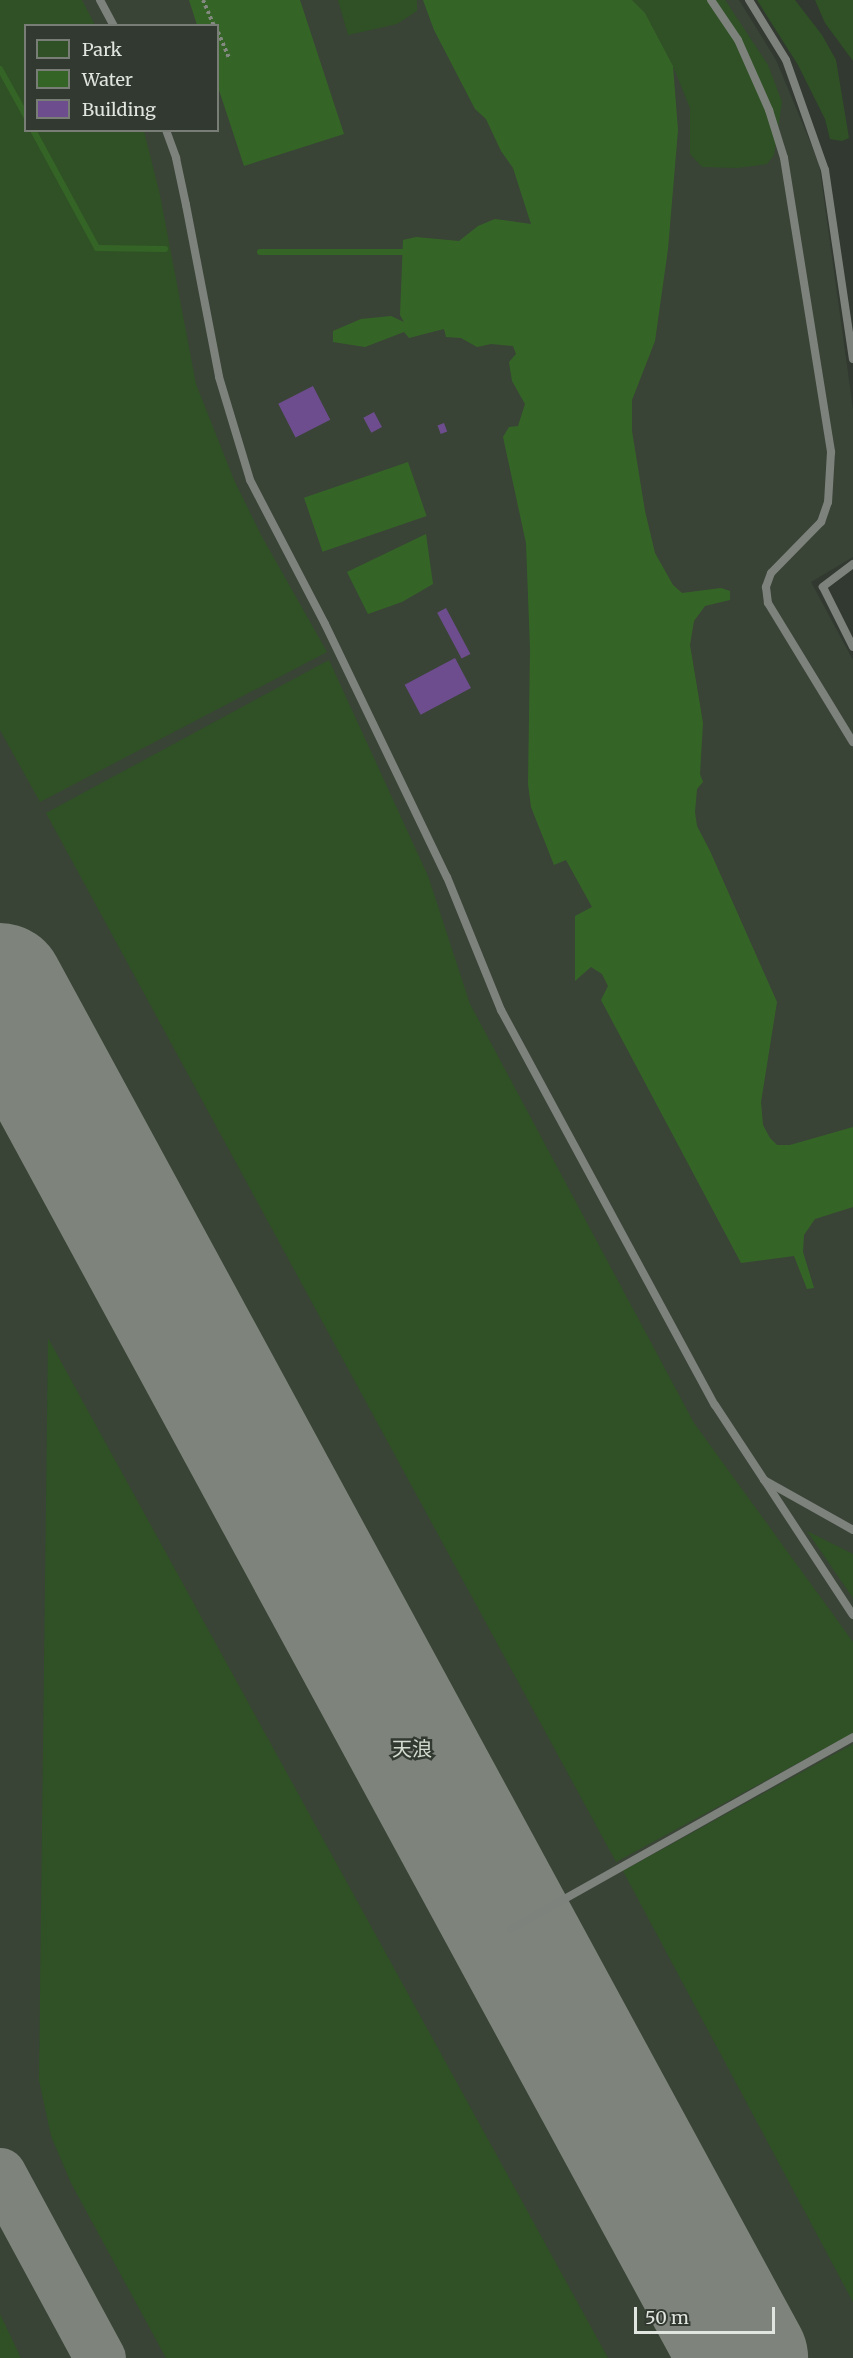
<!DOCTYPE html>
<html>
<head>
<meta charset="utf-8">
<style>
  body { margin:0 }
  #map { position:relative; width:853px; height:2358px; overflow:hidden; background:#323930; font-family:Merriweather,"Noto Sans JP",serif }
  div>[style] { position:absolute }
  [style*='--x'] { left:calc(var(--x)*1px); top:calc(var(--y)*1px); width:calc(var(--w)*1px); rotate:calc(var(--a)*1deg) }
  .built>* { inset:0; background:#394436 }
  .green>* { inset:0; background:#2f5125 }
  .water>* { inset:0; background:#356526; transform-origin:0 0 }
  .stream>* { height:6px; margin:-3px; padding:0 3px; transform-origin:3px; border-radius:3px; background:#356526 }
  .taxiway>* { height:51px; margin:-25.5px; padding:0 25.5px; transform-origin:25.5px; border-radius:25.5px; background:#7e847c }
  .runway>* { height:128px; margin:-64px; padding:0 64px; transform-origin:64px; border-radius:64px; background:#7e847c }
  .building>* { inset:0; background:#6e4d8f; transform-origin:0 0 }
  .path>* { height:4px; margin-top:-2px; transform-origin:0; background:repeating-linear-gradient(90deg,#848a82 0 3px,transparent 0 6px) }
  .service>* { height:8px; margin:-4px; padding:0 4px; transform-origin:4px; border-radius:4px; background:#7e827d }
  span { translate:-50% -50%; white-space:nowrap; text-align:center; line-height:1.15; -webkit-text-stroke:5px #323930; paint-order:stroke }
  .quarter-label { font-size:20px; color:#d4dcd1 }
  .legend { position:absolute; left:24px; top:24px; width:195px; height:108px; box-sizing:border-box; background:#323930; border:2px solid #787e76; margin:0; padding:8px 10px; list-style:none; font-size:18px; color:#e0e5df }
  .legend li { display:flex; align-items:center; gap:12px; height:30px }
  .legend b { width:30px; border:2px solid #787e76 }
  .scale { position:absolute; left:634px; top:2307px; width:141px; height:27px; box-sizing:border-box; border:3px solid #e0e5df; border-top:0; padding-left:8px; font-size:18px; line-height:21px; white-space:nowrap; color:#e0e5df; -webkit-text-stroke:4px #323930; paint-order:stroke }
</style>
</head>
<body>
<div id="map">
  <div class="built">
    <div style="clip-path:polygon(evenodd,0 0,739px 0,776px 60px,819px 163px,853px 409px,853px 557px,811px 582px,853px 660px,853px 2358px,0 2358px,0 0,26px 26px,218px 26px,218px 130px,26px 130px,26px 26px)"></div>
  </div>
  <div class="green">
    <div style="clip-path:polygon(0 0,82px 0,95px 25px,26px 26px,26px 130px,144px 131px,160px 195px,196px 384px,234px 480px,261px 535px,327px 652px,40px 802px,0 730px)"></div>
    <div style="clip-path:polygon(338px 0,417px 0,417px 11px,397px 24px,348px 35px)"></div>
    <div style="clip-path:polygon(632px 0,725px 0,768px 65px,782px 102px,774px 155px,767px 164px,737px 168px,702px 167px,690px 154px,690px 108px,673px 66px,645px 13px)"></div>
    <div style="clip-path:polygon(757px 0,795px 0,822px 35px,836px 60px,849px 138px,842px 141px,830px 139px,825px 119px,798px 65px)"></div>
    <div style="clip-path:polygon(815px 0,853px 0,853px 61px,825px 23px)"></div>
    <div style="clip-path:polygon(329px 660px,428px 876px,470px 1004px,694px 1423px,853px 1642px,853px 1733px,616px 1862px,46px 813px)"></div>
    <div style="clip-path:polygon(48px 1338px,608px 2358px,166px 2358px,71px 2183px,51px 2136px,39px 2080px)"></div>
    <div style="clip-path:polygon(807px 1531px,853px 1554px,853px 1598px)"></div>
    <div style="clip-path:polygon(853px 1744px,853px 2302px,623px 1871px)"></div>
    <div style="clip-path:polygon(0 2314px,21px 2358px,0 2358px)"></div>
  </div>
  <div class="water">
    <div style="clip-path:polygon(189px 0,300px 0,344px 134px,244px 166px,218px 87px,218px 26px,197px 25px)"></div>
    <div style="clip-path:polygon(423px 0,632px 0,645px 13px,673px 66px,678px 130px,668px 249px,655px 341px,632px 400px,632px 431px,645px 511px,655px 553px,673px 585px,682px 593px,721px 588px,730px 591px,730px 600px,705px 606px,694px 621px,690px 645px,703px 723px,700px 774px,703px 782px,697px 789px,695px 812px,697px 826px,710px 851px,777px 1002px,761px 1102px,763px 1125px,770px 1138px,777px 1145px,790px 1145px,853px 1127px,853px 1207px,815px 1219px,804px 1235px,803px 1252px,814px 1288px,807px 1289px,794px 1256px,741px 1263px,601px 1000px,608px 986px,602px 974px,591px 967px,575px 981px,575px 916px,592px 907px,566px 860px,554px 865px,531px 807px,528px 784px,530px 649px,526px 543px,503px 437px,509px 427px,518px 426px,525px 404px,512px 381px,509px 362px,516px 354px,513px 346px,491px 344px,477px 347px,461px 338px,446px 337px,444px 329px,409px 338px,404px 332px,365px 347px,333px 342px,333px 331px,361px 319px,391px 316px,404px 322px,400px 315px,403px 240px,416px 237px,459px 241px,478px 226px,495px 219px,531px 224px,513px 168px,501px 151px,486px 119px,475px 109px,434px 30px)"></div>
    <div style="left:408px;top:462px;width:57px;height:110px;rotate:71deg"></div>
    <div style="clip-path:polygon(426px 534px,433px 584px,402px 602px,368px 614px,347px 572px)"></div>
  </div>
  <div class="stream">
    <div style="--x:0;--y:69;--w:54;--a:61"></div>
    <div style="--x:33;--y:130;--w:134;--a:61.5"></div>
    <div style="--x:97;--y:248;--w:68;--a:0.8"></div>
    <div style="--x:260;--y:252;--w:143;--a:0"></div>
  </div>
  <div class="taxiway">
    <div style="--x:0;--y:2173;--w:210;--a:61.6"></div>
  </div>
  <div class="runway">
    <div style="--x:0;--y:987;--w:1560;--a:61.51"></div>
  </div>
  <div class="building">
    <div style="left:313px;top:386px;width:38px;height:39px;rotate:63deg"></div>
    <div style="left:374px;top:412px;width:17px;height:12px;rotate:62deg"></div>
    <div style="left:444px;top:423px;width:9px;height:7px;rotate:69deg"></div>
    <div style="left:446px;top:608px;width:52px;height:10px;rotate:62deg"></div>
    <div style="left:455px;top:658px;width:34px;height:57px;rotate:62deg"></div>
  </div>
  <div class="path">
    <div style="--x:203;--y:0;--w:28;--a:67"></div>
    <div style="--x:218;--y:32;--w:28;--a:67"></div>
  </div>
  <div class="service">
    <div style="--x:100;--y:0;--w:30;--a:62"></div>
    <div style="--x:711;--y:0;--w:48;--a:56"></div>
    <div style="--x:738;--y:40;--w:77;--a:66.1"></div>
    <div style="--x:769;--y:110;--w:50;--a:72.6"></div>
    <div style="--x:784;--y:158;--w:298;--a:80.9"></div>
    <div style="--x:831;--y:452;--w:50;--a:93.4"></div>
    <div style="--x:828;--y:502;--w:21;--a:109"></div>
    <div style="--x:821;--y:522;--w:71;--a:134.4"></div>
    <div style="--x:771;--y:573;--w:15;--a:110"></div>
    <div style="--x:766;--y:587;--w:16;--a:83"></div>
    <div style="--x:768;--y:603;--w:163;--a:58.6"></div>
    <div style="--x:749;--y:0;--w:70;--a:58.3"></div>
    <div style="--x:786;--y:60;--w:117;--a:70.5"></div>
    <div style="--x:825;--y:170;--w:191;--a:81.6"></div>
    <div style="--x:166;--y:130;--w:30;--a:70"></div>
    <div style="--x:176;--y:158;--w:48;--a:78"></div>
    <div style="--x:186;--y:205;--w:175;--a:79.1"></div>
    <div style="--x:219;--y:377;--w:108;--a:73.2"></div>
    <div style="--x:250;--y:480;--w:162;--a:62.5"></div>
    <div style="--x:325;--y:624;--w:281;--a:64.3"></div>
    <div style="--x:447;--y:877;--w:144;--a:67.9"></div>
    <div style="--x:501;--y:1010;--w:449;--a:61.6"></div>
    <div style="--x:715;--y:1405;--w:251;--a:56.7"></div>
    <div style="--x:853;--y:564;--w:38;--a:143"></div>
    <div style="--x:823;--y:587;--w:67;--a:63.4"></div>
    <div style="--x:764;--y:1480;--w:102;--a:29.3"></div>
    <div style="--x:511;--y:1929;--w:392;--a:-29.3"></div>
  </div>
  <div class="quarter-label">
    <span style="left:412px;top:1748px">天浪</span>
  </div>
  <ul class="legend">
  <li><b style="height:16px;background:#2f5125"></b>Park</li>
  <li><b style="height:16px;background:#356526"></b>Water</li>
  <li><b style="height:16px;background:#6e4d8f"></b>Building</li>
  </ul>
  <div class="scale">50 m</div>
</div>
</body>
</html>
